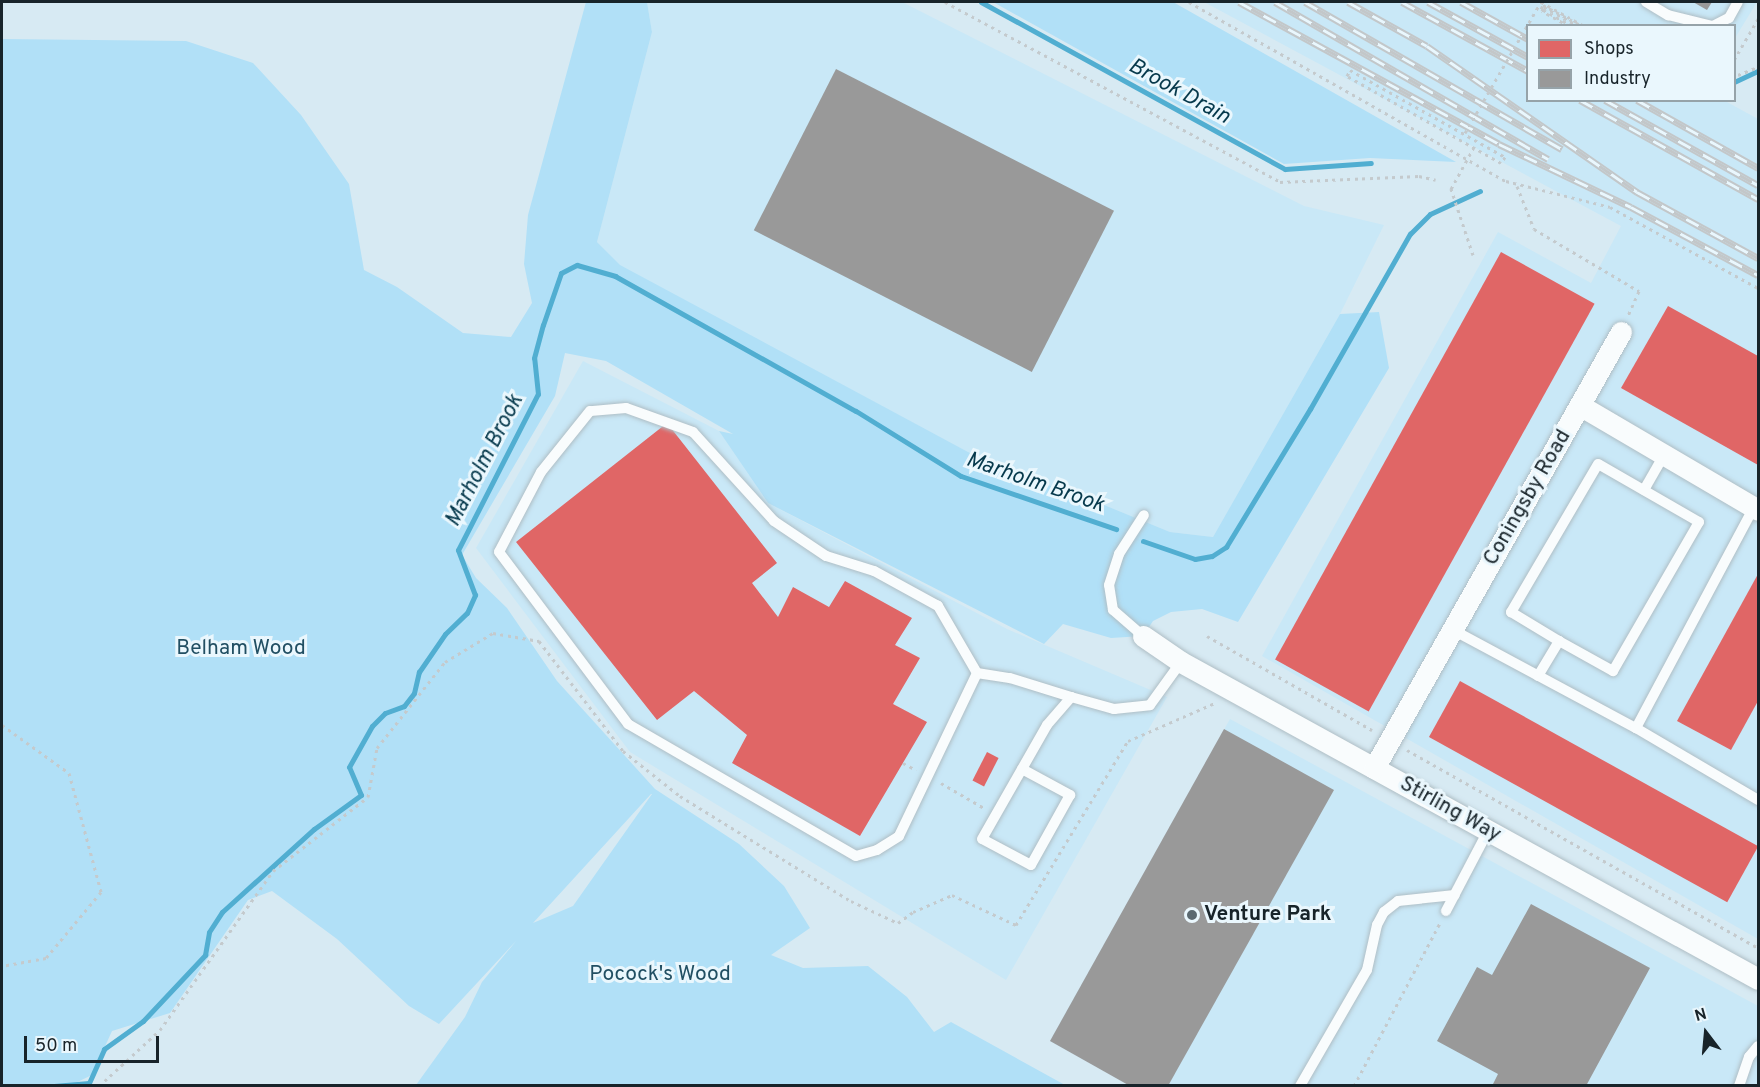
<!DOCTYPE html>
<html>
<head>
<meta charset="utf-8">
<style>
  body { margin:0 }
  #map { position:relative; width:1760px; height:1087px; overflow:hidden; background:#d7eaf3; font-family:Overpass,sans-serif }
  div>[style] { position:absolute }
  [style*='--x'] { left:calc(var(--x)*1px); top:calc(var(--y)*1px); width:calc(var(--w)*1px); rotate:calc(var(--a)*1deg) }
  .built>* { inset:0; background:#c9e8f7 }
  .green>* { inset:0; background:#b1e0f7 }
  .shops>* { inset:0; background:#e06666; transform-origin:0 0 }
  .industry>* { inset:0; background:#999; transform-origin:0 0 }
  .stream>* { height:5px; margin:-2.5px; padding:0 2.5px; transform-origin:2.5px; border-radius:2.5px; background:#51aed1 }
  .path>* { height:3px; margin-top:-1.5px; transform-origin:0; background:repeating-linear-gradient(90deg,#c4cacd 0 3px,transparent 0 7.5px) }
  .roads { filter:drop-shadow(0 0 2px #afbec5) drop-shadow(0 0 2px #afbec5) }
  .service>* { height:10px; margin:-5px; padding:0 5px; transform-origin:5px; border-radius:5px; background:#f9fcfd }
  .minor>* { height:21px; margin:-10.5px; padding:0 10.5px; transform-origin:10.5px; border-radius:10.5px; background:#f9fcfd }
  .rail>* { height:7px; margin-top:-3.5px; transform-origin:0; background:repeating-linear-gradient(90deg,#eaf7fd 0 14px,#c3c7c9 0 28px); box-sizing:border-box; border-block:2px solid #c3c7c9 }
  .path-bridge>* { height:3px; margin-top:-1.5px; transform-origin:0; background:repeating-linear-gradient(90deg,#c4cacd 0 3px,transparent 0 7.5px) }
  .dots>* { width:16px; height:16px; translate:-50% -50%; box-sizing:border-box; border:3px solid #eaf7fd; border-radius:50% }
  span { translate:-50% -50%; white-space:nowrap; text-align:center; line-height:1.15; -webkit-text-stroke:6px #eaf7fd; paint-order:stroke }
  .street-label { font-size:21px; color:#18242a }
  .park-label { font-size:21px; color:#214f63 }
  .poi-label { font-size:21px; color:#18242a; font-weight:700 }
  .left { translate:0 -50%; text-align:left }
  .water-label { font-size:22px; color:#06394c; font-style:italic }
  .frame { position:absolute; inset:0; border:3px solid #18242a; pointer-events:none }
  .legend { position:absolute; left:1526px; top:24px; width:210px; height:78px; box-sizing:border-box; background:#eaf7fd; border:2px solid #96a3a9; margin:0; padding:8px 10px; list-style:none; font-size:18px; color:#18242a }
  .legend li { display:flex; align-items:center; gap:12px; height:30px }
  .legend b { width:30px; border:2px solid #96a3a9 }
  .north { position:absolute; left:1676px; top:1003px; width:60px; height:60px; -webkit-text-stroke:4px #eaf7fd; paint-order:stroke; rotate:344deg; font-size:16px; font-weight:700; line-height:24px; text-align:center; color:#18242a }
  .north::after { content:''; display:block; margin:auto; width:21px; height:27px; background:#18242a; clip-path:polygon(50% 0,100% 100%,50% 72%,0 100%) }
  .scale { position:absolute; left:24px; top:1036px; width:135px; height:27px; box-sizing:border-box; border:3px solid #18242a; border-top:0; padding-left:8px; font-size:18px; line-height:21px; white-space:nowrap; color:#18242a; -webkit-text-stroke:4px #eaf7fd; paint-order:stroke }
</style>
</head>
<body>
<div id="map">
  <div class="built">
    <div style="clip-path:polygon(647px 2px,902px 2px,1304px 206px,1384px 225px,1340px 314px,1213px 537px,1170px 532px,1092px 500px,996px 467px,620px 266px,597px 242px,652px 32px)"></div>
    <div style="clip-path:polygon(1204px 2px,1757px 2px,1735px 38px,1734px 26px,1528px 26px,1528px 100px,1725px 101px,1758px 119px,1758px 939px,1262px 656px,1498px 232px,1591px 283px,1621px 226px)"></div>
    <div style="clip-path:polygon(583px 361px,719px 431px,768px 503px,1007px 629px,1167px 697px,1006px 980px,630px 752px,476px 548px)"></div>
    <div style="clip-path:polygon(1230px 719px,1758px 1006px,1758px 1085px,1130px 1085px,1050px 1041px)"></div>
  </div>
  <div class="green">
    <div style="clip-path:polygon(evenodd,586px 2px,647px 2px,652px 32px,597px 242px,620px 265px,996px 467px,1092px 500px,1170px 532px,1213px 537px,1340px 314px,1379px 312px,1389px 368px,1238px 622px,1202px 609px,1171px 612px,1153px 621px,1143px 636px,1111px 638px,1063px 624px,1044px 644px,768px 503px,719px 431px,733px 434px,606px 361px,565px 353px,555px 396px,462px 555px,476px 578px,507px 608px,557px 681px,655px 789px,739px 844px,784px 886px,810px 928px,771px 955px,803px 968px,868px 966px,907px 997px,934px 1032px,951px 1022px,1065px 1085px,416px 1085px,465px 1017px,482px 982px,516px 941px,439px 1024px,409px 1006px,337px 939px,272px 891px,248px 900px,170px 1013px,112px 1031px,92px 1075px,71px 1085px,2px 1085px,2px 39px,186px 41px,253px 63px,301px 115px,349px 184px,364px 270px,397px 287px,463px 333px,511px 337px,532px 303px,524px 264px,528px 215px,586px 2px,652px 794px,573px 906px,533px 923px,651px 794px,652px 794px)"></div>
    <div style="clip-path:polygon(993px 2px,1173px 2px,1456px 162px,1370px 158px,1284px 164px)"></div>
  </div>
  <div class="shops">
    <div style="left:1501px;top:252px;width:107px;height:466px;rotate:29deg"></div>
    <div style="clip-path:polygon(1668px 306px,1758px 356px,1758px 465px,1621px 388px)"></div>
    <div style="clip-path:polygon(667px 423px,777px 563px,752px 583px,778px 617px,793px 587px,829px 607px,845px 581px,912px 618px,895px 645px,920px 658px,893px 704px,927px 722px,860px 836px,732px 763px,747px 735px,694px 691px,657px 720px,516px 542px)"></div>
    <div style="clip-path:polygon(1758px 574px,1758px 701px,1731px 750px,1677px 721px)"></div>
    <div style="left:1460px;top:681px;width:341px;height:64px;rotate:29deg"></div>
    <div style="left:987px;top:752px;width:13px;height:32px;rotate:27deg"></div>
  </div>
  <div class="industry">
    <div style="clip-path:polygon(1693px 2px,1712px 2px,1707px 10px)"></div>
    <div style="left:836px;top:69px;width:312px;height:181px;rotate:27deg"></div>
    <div style="clip-path:polygon(1224px 729px,1334px 790px,1168px 1086px,1130px 1086px,1050px 1041px)"></div>
    <div style="clip-path:polygon(1531px 904px,1650px 968px,1586px 1086px,1492px 1086px,1498px 1074px,1437px 1041px,1477px 967px,1492px 975px)"></div>
  </div>
  <div class="stream">
    <div style="--x:981;--y:2;--w:347;--a:28.8"></div>
    <div style="--x:1285;--y:169;--w:86;--a:-4"></div>
    <div style="--x:1734;--y:82;--w:26;--a:-25"></div>
    <div style="--x:1143;--y:541;--w:55;--a:19.1"></div>
    <div style="--x:1195;--y:559;--w:17;--a:-10"></div>
    <div style="--x:1212;--y:556;--w:17;--a:-33"></div>
    <div style="--x:1226;--y:547;--w:162;--a:-58.7"></div>
    <div style="--x:1310;--y:409;--w:202;--a:-60.3"></div>
    <div style="--x:1410;--y:234;--w:28;--a:-45"></div>
    <div style="--x:1430;--y:214;--w:55;--a:-24.7"></div>
    <div style="--x:54;--y:1086;--w:35;--a:-5"></div>
    <div style="--x:89;--y:1083;--w:37;--a:-66"></div>
    <div style="--x:104;--y:1049;--w:48;--a:-35.7"></div>
    <div style="--x:143;--y:1021;--w:91;--a:-46.8"></div>
    <div style="--x:205;--y:955;--w:23;--a:-80"></div>
    <div style="--x:209;--y:932;--w:24;--a:-57"></div>
    <div style="--x:222;--y:912;--w:124;--a:-42.1"></div>
    <div style="--x:314;--y:829;--w:58;--a:-35.9"></div>
    <div style="--x:361;--y:795;--w:30;--a:-113"></div>
    <div style="--x:349;--y:767;--w:47;--a:-60.7"></div>
    <div style="--x:372;--y:726;--w:18;--a:-45"></div>
    <div style="--x:385;--y:713;--w:20;--a:-20"></div>
    <div style="--x:404;--y:706;--w:16;--a:-52"></div>
    <div style="--x:414;--y:693;--w:22;--a:-77"></div>
    <div style="--x:419;--y:672;--w:46;--a:-55.6"></div>
    <div style="--x:445;--y:634;--w:30;--a:-44"></div>
    <div style="--x:467;--y:613;--w:20;--a:-66"></div>
    <div style="--x:475;--y:595;--w:48;--a:-110.7"></div>
    <div style="--x:458;--y:550;--w:175;--a:-62.9"></div>
    <div style="--x:538;--y:394;--w:36;--a:-96"></div>
    <div style="--x:534;--y:358;--w:34;--a:-75"></div>
    <div style="--x:543;--y:325;--w:55;--a:-70.9"></div>
    <div style="--x:561;--y:273;--w:18;--a:-27"></div>
    <div style="--x:577;--y:265;--w:40;--a:16"></div>
    <div style="--x:615;--y:276;--w:276;--a:29.3"></div>
    <div style="--x:856;--y:411;--w:123;--a:31.8"></div>
    <div style="--x:961;--y:476;--w:164;--a:18.9"></div>
  </div>
  <div class="path">
    <div style="--x:945;--y:2;--w:380;--a:28.2"></div>
    <div style="--x:1280;--y:182;--w:139;--a:-2.5"></div>
    <div style="--x:1419;--y:176;--w:17;--a:13"></div>
    <div style="--x:1189;--y:2;--w:364;--a:29.5"></div>
    <div style="--x:1506;--y:181;--w:107;--a:14"></div>
    <div style="--x:1610;--y:207;--w:169;--a:28.7"></div>
    <div style="--x:1541;--y:2;--w:49;--a:29.2"></div>
    <div style="--x:1569;--y:26;--w:31;--a:-151"></div>
    <div style="--x:1542;--y:11;--w:4;--a:-63"></div>
    <div style="--x:1544;--y:7;--w:39;--a:29"></div>
    <div style="--x:1734;--y:60;--w:48;--a:-59.7"></div>
    <div style="--x:1350;--y:70;--w:178;--a:29.3"></div>
    <div style="--x:1505;--y:157;--w:7;--a:124"></div>
    <div style="--x:1501;--y:163;--w:177;--a:-150.5"></div>
    <div style="--x:1347;--y:76;--w:7;--a:-63"></div>
    <div style="--x:1738;--y:75;--w:22;--a:-22"></div>
    <div style="--x:1517;--y:186;--w:46;--a:68.4"></div>
    <div style="--x:1534;--y:229;--w:122;--a:30.6"></div>
    <div style="--x:1639;--y:291;--w:27;--a:114"></div>
    <div style="--x:1473;--y:255;--w:70;--a:-108.4"></div>
    <div style="--x:1451;--y:189;--w:48;--a:-61.3"></div>
    <div style="--x:1207;--y:636;--w:190;--a:29.7"></div>
    <div style="--x:2;--y:725;--w:82;--a:35.6"></div>
    <div style="--x:69;--y:773;--w:123;--a:74.9"></div>
    <div style="--x:101;--y:892;--w:86;--a:129.8"></div>
    <div style="--x:46;--y:958;--w:45;--a:169.7"></div>
    <div style="--x:1407;--y:750;--w:403;--a:29.4"></div>
    <div style="--x:903;--y:763;--w:15;--a:28"></div>
    <div style="--x:941;--y:783;--w:50;--a:30.2"></div>
    <div style="--x:99;--y:1086;--w:83;--a:-42.6"></div>
    <div style="--x:160;--y:1030;--w:195;--a:-54.6"></div>
    <div style="--x:273;--y:871;--w:120;--a:-37.9"></div>
    <div style="--x:368;--y:797;--w:50;--a:-79.6"></div>
    <div style="--x:377;--y:748;--w:110;--a:-51.7"></div>
    <div style="--x:445;--y:662;--w:56;--a:-31.1"></div>
    <div style="--x:493;--y:633;--w:47;--a:9.9"></div>
    <div style="--x:539;--y:641;--w:138;--a:52.6"></div>
    <div style="--x:623;--y:751;--w:73;--a:38.3"></div>
    <div style="--x:680;--y:796;--w:201;--a:31.6"></div>
    <div style="--x:851;--y:901;--w:52;--a:25.1"></div>
    <div style="--x:898;--y:923;--w:19;--a:-36"></div>
    <div style="--x:913;--y:912;--w:43;--a:-23.6"></div>
    <div style="--x:952;--y:895;--w:71;--a:25.1"></div>
    <div style="--x:1016;--y:925;--w:215;--a:-58.7"></div>
    <div style="--x:1128;--y:741;--w:95;--a:-23.6"></div>
    <div style="--x:1354;--y:1086;--w:184;--a:-62.2"></div>
  </div>
  <div class="roads">
    <div class="service">
      <div style="--x:1646;--y:2;--w:26;--a:31"></div>
      <div style="--x:1668;--y:15;--w:45;--a:14"></div>
      <div style="--x:1713;--y:26;--w:18;--a:-27"></div>
      <div style="--x:1729;--y:18;--w:18;--a:-61"></div>
      <div style="--x:1644;--y:490;--w:40;--a:-60.3"></div>
      <div style="--x:1453;--y:630;--w:208;--a:28.2"></div>
      <div style="--x:1636;--y:728;--w:142;--a:30.5"></div>
      <div style="--x:1143;--y:636;--w:40;--a:-139"></div>
      <div style="--x:1113;--y:610;--w:25;--a:-99"></div>
      <div style="--x:1109;--y:585;--w:33;--a:-72"></div>
      <div style="--x:1119;--y:554;--w:46;--a:-57.3"></div>
      <div style="--x:977;--y:673;--w:78;--a:-120.2"></div>
      <div style="--x:938;--y:606;--w:73;--a:-151.3"></div>
      <div style="--x:874;--y:571;--w:50;--a:-162.6"></div>
      <div style="--x:826;--y:556;--w:63;--a:-146.1"></div>
      <div style="--x:774;--y:521;--w:120;--a:-132.3"></div>
      <div style="--x:693;--y:432;--w:71;--a:-160.3"></div>
      <div style="--x:626;--y:408;--w:36;--a:175"></div>
      <div style="--x:590;--y:411;--w:78;--a:128.8"></div>
      <div style="--x:541;--y:472;--w:90;--a:117.7"></div>
      <div style="--x:499;--y:552;--w:215;--a:53.1"></div>
      <div style="--x:628;--y:724;--w:263;--a:30.1"></div>
      <div style="--x:856;--y:856;--w:22;--a:-16"></div>
      <div style="--x:877;--y:850;--w:26;--a:-32"></div>
      <div style="--x:899;--y:836;--w:181;--a:-64.4"></div>
      <div style="--x:977;--y:673;--w:33;--a:9"></div>
      <div style="--x:1010;--y:678;--w:64;--a:17.3"></div>
      <div style="--x:1538;--y:676;--w:41;--a:-59"></div>
      <div style="--x:1559;--y:641;--w:62;--a:29.1"></div>
      <div style="--x:1613;--y:671;--w:172;--a:-60"></div>
      <div style="--x:1699;--y:522;--w:116;--a:-150.1"></div>
      <div style="--x:1598;--y:464;--w:172;--a:120.4"></div>
      <div style="--x:1511;--y:612;--w:56;--a:31.1"></div>
      <div style="--x:1636;--y:728;--w:251;--a:-61.9"></div>
      <div style="--x:1022;--y:769;--w:55;--a:28.4"></div>
      <div style="--x:1070;--y:795;--w:80;--a:119.1"></div>
      <div style="--x:1031;--y:865;--w:55;--a:-152"></div>
      <div style="--x:982;--y:839;--w:131;--a:-60.3"></div>
      <div style="--x:1047;--y:725;--w:37;--a:-49"></div>
      <div style="--x:1071;--y:697;--w:45;--a:15.6"></div>
      <div style="--x:1114;--y:709;--w:36;--a:-6"></div>
      <div style="--x:1150;--y:705;--w:53;--a:-54.2"></div>
      <div style="--x:1446;--y:911;--w:90;--a:-62.3"></div>
      <div style="--x:1300;--y:1086;--w:134;--a:-60"></div>
      <div style="--x:1367;--y:970;--w:46;--a:-77.5"></div>
      <div style="--x:1377;--y:925;--w:15;--a:-62"></div>
      <div style="--x:1384;--y:912;--w:18;--a:-38"></div>
      <div style="--x:1398;--y:901;--w:57;--a:-6"></div>
      <div style="--x:1739;--y:1086;--w:31;--a:-71"></div>
      <div style="--x:1749;--y:1057;--w:14;--a:-51"></div>
    </div>
    <div class="minor">
      <div style="--x:1581;--y:406;--w:205;--a:30.4"></div>
      <div style="--x:1143;--y:636;--w:46;--a:34.4"></div>
      <div style="--x:1181;--y:662;--w:658;--a:28.78"></div>
      <div style="--x:1374;--y:768;--w:501;--a:-60.47"></div>
    </div>
  </div>
  <div class="rail">
    <div style="--x:1239;--y:2;--w:296;--a:28.6"></div>
    <div style="--x:1499;--y:144;--w:146;--a:25.5"></div>
    <div style="--x:1631;--y:207;--w:144;--a:28.2"></div>
    <div style="--x:1275;--y:2;--w:315;--a:29.9"></div>
    <div style="--x:1305;--y:2;--w:296;--a:29.8"></div>
    <div style="--x:1348;--y:2;--w:90;--a:29.1"></div>
    <div style="--x:1427;--y:46;--w:256;--a:34.8"></div>
    <div style="--x:1637;--y:192;--w:138;--a:28.6"></div>
    <div style="--x:1402;--y:2;--w:144;--a:28.7"></div>
    <div style="--x:1428;--y:2;--w:114;--a:28.8"></div>
    <div style="--x:1461;--y:2;--w:77;--a:28.9"></div>
    <div style="--x:1580;--y:100;--w:204;--a:29.1"></div>
    <div style="--x:1605;--y:100;--w:175;--a:29.1"></div>
    <div style="--x:1637;--y:100;--w:139;--a:29.3"></div>
  </div>
  <div class="path-bridge">
    <div style="--x:1572;--y:26;--w:35;--a:-151"></div>
    <div style="--x:1541;--y:9;--w:4;--a:-63"></div>
    <div style="--x:1543;--y:5;--w:44;--a:28.3"></div>
    <div style="--x:1465;--y:133;--w:151;--a:-59.9"></div>
  </div>
  <div class="dots">
    <div style="left:1192px;top:915px;background:#5b6970"></div>
  </div>
  <div class="street-label">
    <span style="left:1528px;top:498px;rotate:-60deg">Coningsby Road</span>
    <span style="left:1450px;top:810px;rotate:29deg">Stirling Way</span>
  </div>
  <div class="park-label">
    <span style="left:241px;top:649px">Belham Wood</span>
    <span style="left:660px;top:975px">Pocock's Wood</span>
  </div>
  <div class="poi-label">
    <span class="left" style="left:1204px;top:915px">Venture Park</span>
  </div>
  <div class="water-label">
    <span style="left:1179px;top:92px;rotate:29deg">Brook Drain</span>
    <span style="left:485px;top:461px;rotate:-63deg">Marholm Brook</span>
    <span style="left:1035px;top:483px;rotate:19deg">Marholm Brook</span>
  </div>
  <div class="frame"></div>
  <ul class="legend">
  <li><b style="height:16px;background:#e06666"></b>Shops</li>
  <li><b style="height:16px;background:#999"></b>Industry</li>
  </ul>
  <div class="north">N</div>
  <div class="scale">50 m</div>
</div>
</body>
</html>
